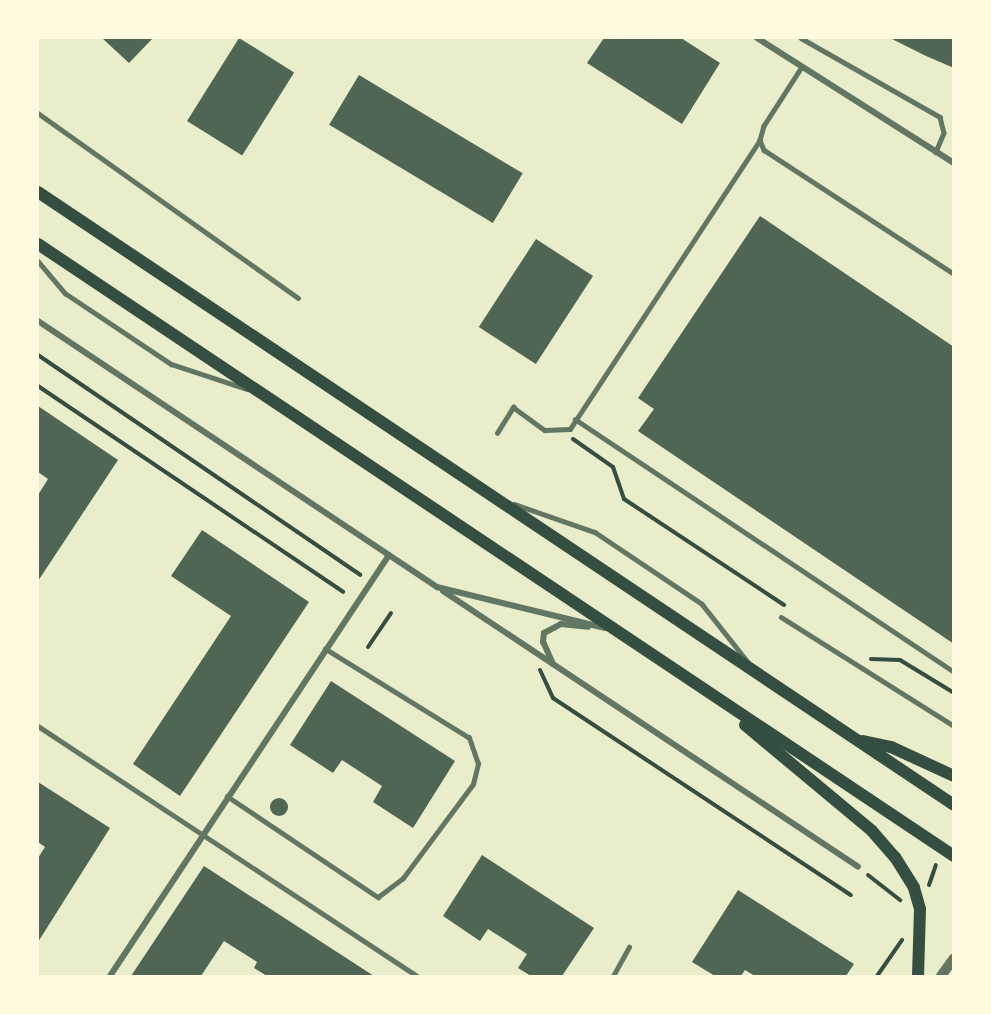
<!DOCTYPE html>
<html>
<head>
<meta charset="utf-8">
<style>
  body { margin:0 }
  #map { position:relative; width:991px; height:1014px; overflow:hidden; background:#e9edc9; font-family:"Open Sans",sans-serif }
  div>[style] { position:absolute }
  [style*='--x'] { left:calc(var(--x)*1px); top:calc(var(--y)*1px); width:calc(var(--w)*1px); rotate:calc(var(--a)*1deg) }
  .building>* { inset:0; background:#4f6655; transform-origin:0 0 }
  .round { border-radius:50% }
  .path>* { height:4px; margin:-2px; padding:0 2px; transform-origin:2px; border-radius:2px; background:#344e41 }
  .service>* { height:4.5px; margin:-2.25px; padding:0 2.25px; transform-origin:2.25px; border-radius:2.25px; background:#617663 }
  .minor>* { height:6px; margin:-3px; padding:0 3px; transform-origin:3px; border-radius:3px; background:#617663 }
  .tertiary>* { height:10px; margin:-5px; padding:0 5px; transform-origin:5px; border-radius:5px; background:#617663 }
  .secondary>* { height:12px; margin:-6px; padding:0 6px; transform-origin:6px; border-radius:6px; background:#344e41 }
  span { translate:-50% -50%; white-space:nowrap; text-align:center; line-height:1.15; -webkit-text-stroke:6px #fefae0; paint-order:stroke }
  .frame { position:absolute; inset:0; border:39px solid #fefae0; pointer-events:none }
</style>
</head>
<body>
<div id="map">
  <div class="building">
    <div style="clip-path:polygon(102px 38px,153px 38px,129px 63px)"></div>
    <div style="left:239px;top:38px;width:65px;height:98px;rotate:32deg"></div>
    <div style="clip-path:polygon(604px 38px,681px 38px,720px 63px,682px 124px,587px 63px)"></div>
    <div style="clip-path:polygon(890px 38px,954px 38px,954px 68px,926px 56px)"></div>
    <div style="left:359px;top:75px;width:191px;height:58px;rotate:31deg"></div>
    <div style="clip-path:polygon(760px 216px,954px 347px,954px 644px,638px 431px,654px 409px,638px 398px)"></div>
    <div style="left:536px;top:239px;width:68px;height:105px;rotate:33deg"></div>
    <div style="clip-path:polygon(38px 406px,118px 460px,38px 581px,38px 495px,48px 479px,38px 472px)"></div>
    <div style="clip-path:polygon(202px 530px,309px 602px,180px 796px,133px 764px,231px 616px,171px 576px)"></div>
    <div style="clip-path:polygon(331px 681px,455px 761px,413px 828px,373px 802px,382px 786px,342px 760px,333px 773px,290px 745px)"></div>
    <div style="clip-path:polygon(38px 782px,110px 828px,38px 942px,38px 858px,45px 847px,38px 842px)"></div>
    <div class="round" style="left:270px;top:798px;width:18px;height:18px"></div>
    <div style="clip-path:polygon(482px 855px,594px 928px,562px 976px,531px 976px,518px 968px,527px 954px,488px 929px,480px 941px,443px 916px)"></div>
    <div style="clip-path:polygon(204px 866px,374px 976px,267px 976px,254px 968px,257px 962px,224px 941px,201px 976px,131px 976px)"></div>
    <div style="clip-path:polygon(738px 890px,854px 964px,846px 976px,755px 976px,745px 970px,741px 976px,715px 976px,692px 962px)"></div>
  </div>
  <div class="path">
    <div style="--x:38;--y:355;--w:390;--a:34.3"></div>
    <div style="--x:38;--y:386;--w:368;--a:34"></div>
    <div style="--x:573;--y:439;--w:49;--a:35"></div>
    <div style="--x:613;--y:467;--w:34;--a:71"></div>
    <div style="--x:624;--y:499;--w:192;--a:33.5"></div>
    <div style="--x:368;--y:647;--w:41;--a:-55.9"></div>
    <div style="--x:871;--y:659;--w:29;--a:2"></div>
    <div style="--x:900;--y:660;--w:63;--a:31.4"></div>
    <div style="--x:540;--y:670;--w:31;--a:65"></div>
    <div style="--x:553;--y:698;--w:357;--a:33.5"></div>
    <div style="--x:868;--y:875;--w:41;--a:38"></div>
    <div style="--x:929;--y:885;--w:21;--a:-71"></div>
    <div style="--x:877;--y:976;--w:44;--a:-55.2"></div>
  </div>
  <div class="service">
    <div style="--x:801;--y:38;--w:160;--a:29.6"></div>
    <div style="--x:940;--y:117;--w:16;--a:76"></div>
    <div style="--x:944;--y:133;--w:21;--a:113"></div>
    <div style="--x:802;--y:67;--w:70;--a:122.8"></div>
    <div style="--x:764;--y:126;--w:15;--a:106"></div>
    <div style="--x:760;--y:140;--w:11;--a:68"></div>
    <div style="--x:764;--y:150;--w:227;--a:33.1"></div>
    <div style="--x:38;--y:113;--w:319;--a:35.4"></div>
    <div style="--x:38;--y:261;--w:42;--a:49.8"></div>
    <div style="--x:65;--y:293;--w:128;--a:33.8"></div>
    <div style="--x:171;--y:364;--w:80;--a:18.2"></div>
    <div style="--x:575;--y:419;--w:456;--a:33.7"></div>
    <div style="--x:497;--y:433;--w:31;--a:-58"></div>
    <div style="--x:513;--y:407;--w:39;--a:36"></div>
    <div style="--x:545;--y:430;--w:25;--a:-2"></div>
    <div style="--x:570;--y:429;--w:346;--a:-56.7"></div>
    <div style="--x:514;--y:504;--w:86;--a:19.1"></div>
    <div style="--x:595;--y:532;--w:129;--a:33.9"></div>
    <div style="--x:702;--y:604;--w:74;--a:51.6"></div>
    <div style="--x:781;--y:617;--w:204;--a:32.2"></div>
    <div style="--x:38;--y:726;--w:454;--a:33.4"></div>
    <div style="--x:227;--y:796;--w:182;--a:33.8"></div>
    <div style="--x:378;--y:897;--w:31;--a:-37"></div>
    <div style="--x:403;--y:878;--w:117;--a:-53.3"></div>
    <div style="--x:473;--y:784;--w:21;--a:-76"></div>
    <div style="--x:478;--y:764;--w:28;--a:-109"></div>
    <div style="--x:469;--y:738;--w:169;--a:-148.3"></div>
    <div style="--x:613;--y:976;--w:33;--a:-61"></div>
  </div>
  <div class="minor">
    <div style="--x:757;--y:38;--w:233;--a:32.4"></div>
    <div style="--x:38;--y:321;--w:480;--a:33.7"></div>
    <div style="--x:437;--y:587;--w:173;--a:13.7"></div>
    <div style="--x:443;--y:591;--w:498;--a:33.6"></div>
    <div style="--x:553;--y:664;--w:24;--a:-114"></div>
    <div style="--x:543;--y:642;--w:9;--a:-84"></div>
    <div style="--x:544;--y:633;--w:19;--a:-28"></div>
    <div style="--x:561;--y:624;--w:27;--a:6"></div>
    <div style="--x:110;--y:976;--w:505;--a:-56.47"></div>
  </div>
  <div class="tertiary">
    <div style="--x:941;--y:976;--w:22;--a:-54"></div>
  </div>
  <div class="secondary">
    <div style="--x:38;--y:192;--w:1102;--a:33.79"></div>
    <div style="--x:38;--y:244;--w:1102;--a:33.75"></div>
    <div style="--x:745;--y:725;--w:165;--a:39.8"></div>
    <div style="--x:872;--y:831;--w:35;--a:49"></div>
    <div style="--x:895;--y:857;--w:36;--a:58"></div>
    <div style="--x:914;--y:888;--w:22;--a:74"></div>
    <div style="--x:920;--y:909;--w:67;--a:91.7"></div>
    <div style="--x:863;--y:741;--w:29;--a:12"></div>
    <div style="--x:891;--y:747;--w:69;--a:24.7"></div>
  </div>
  <div class="frame"></div>
</div>
</body>
</html>
